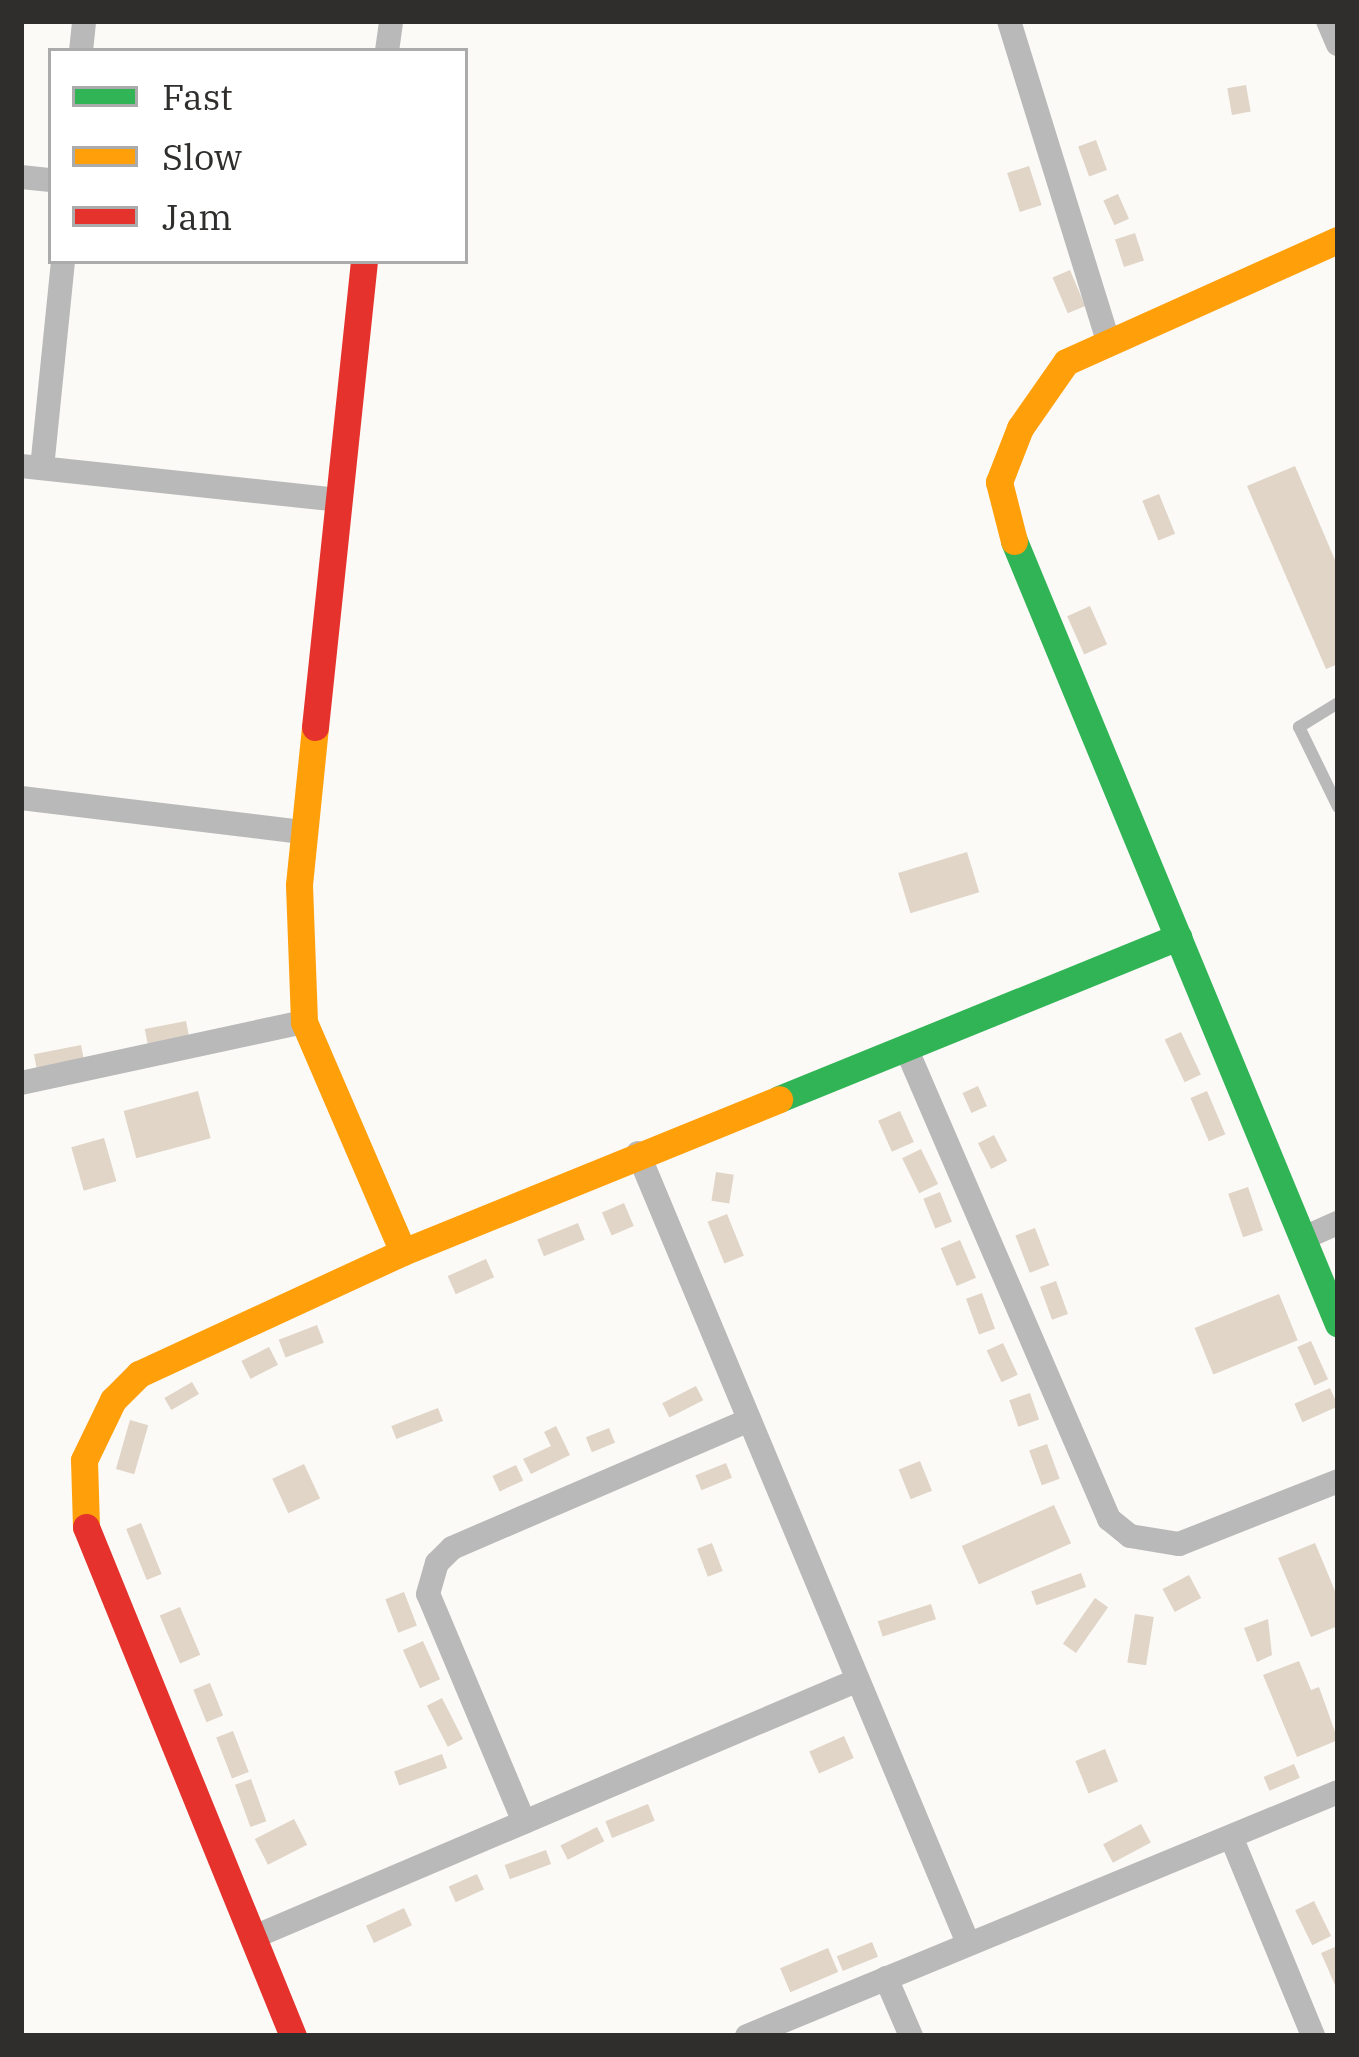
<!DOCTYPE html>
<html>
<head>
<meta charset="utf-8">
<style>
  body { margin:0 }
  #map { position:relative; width:1359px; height:2057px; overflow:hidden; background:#fbfaf7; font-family:"IBM Plex Serif",serif }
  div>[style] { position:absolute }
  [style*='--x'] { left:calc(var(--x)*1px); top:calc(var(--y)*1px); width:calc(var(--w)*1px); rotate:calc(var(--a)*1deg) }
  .building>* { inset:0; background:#e1d5c7; transform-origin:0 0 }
  .lane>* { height:12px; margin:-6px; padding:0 6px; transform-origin:6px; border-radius:6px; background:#bab9b9 }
  .street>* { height:24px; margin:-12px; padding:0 12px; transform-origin:12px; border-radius:12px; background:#bab9b9 }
  .fast>* { height:27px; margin:-13.5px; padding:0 13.5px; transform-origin:13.5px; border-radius:13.5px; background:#30b455 }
  .slow>* { height:27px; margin:-13.5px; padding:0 13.5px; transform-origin:13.5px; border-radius:13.5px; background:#ff9f0a }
  .jam>* { height:27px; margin:-13.5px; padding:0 13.5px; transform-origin:13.5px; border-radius:13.5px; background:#e5322d }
  span { translate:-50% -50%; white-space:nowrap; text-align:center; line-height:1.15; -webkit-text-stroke:10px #fff; paint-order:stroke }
  .frame { position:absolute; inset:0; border:24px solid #2f2e2c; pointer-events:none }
  .legend { position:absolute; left:48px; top:48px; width:420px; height:216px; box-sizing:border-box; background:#fff; border:3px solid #acabab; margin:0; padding:15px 21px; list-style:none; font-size:36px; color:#2f2e2c }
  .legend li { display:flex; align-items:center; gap:24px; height:60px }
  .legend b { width:60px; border:3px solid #acabab }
</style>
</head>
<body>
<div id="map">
  <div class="building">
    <div style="left:1246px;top:85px;width:27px;height:19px;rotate:80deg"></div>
    <div style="left:1096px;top:140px;width:32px;height:19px;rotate:70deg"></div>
    <div style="left:1029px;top:166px;width:41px;height:23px;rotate:72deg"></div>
    <div style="left:1118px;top:194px;width:27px;height:16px;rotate:66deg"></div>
    <div style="left:1135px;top:233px;width:29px;height:21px;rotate:72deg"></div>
    <div style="left:1070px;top:270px;width:39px;height:19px;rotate:67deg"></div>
    <div style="clip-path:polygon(1295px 466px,1338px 567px,1338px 664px,1326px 669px,1247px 486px)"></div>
    <div style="left:1159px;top:494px;width:43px;height:18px;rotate:68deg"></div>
    <div style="left:1090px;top:606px;width:42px;height:25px;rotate:66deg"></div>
    <div style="left:967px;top:852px;width:42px;height:72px;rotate:73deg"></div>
    <div style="left:186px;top:1021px;width:16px;height:42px;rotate:79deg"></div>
    <div style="left:1181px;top:1032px;width:47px;height:18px;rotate:65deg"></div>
    <div style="left:81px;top:1045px;width:16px;height:48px;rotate:79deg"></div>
    <div style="left:978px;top:1086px;width:22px;height:17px;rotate:66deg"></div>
    <div style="left:198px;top:1091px;width:49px;height:77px;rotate:75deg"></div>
    <div style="left:1207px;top:1091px;width:47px;height:18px;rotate:67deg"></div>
    <div style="left:900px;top:1111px;width:34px;height:24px;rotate:66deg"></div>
    <div style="left:994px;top:1135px;width:29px;height:18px;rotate:63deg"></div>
    <div style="left:104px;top:1138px;width:45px;height:34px;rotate:74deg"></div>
    <div style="left:921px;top:1149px;width:39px;height:21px;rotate:64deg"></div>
    <div style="left:716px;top:1172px;width:18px;height:29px;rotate:9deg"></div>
    <div style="left:1248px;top:1187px;width:46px;height:21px;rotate:71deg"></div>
    <div style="left:940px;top:1192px;width:32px;height:18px;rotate:68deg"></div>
    <div style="left:624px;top:1203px;width:25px;height:24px;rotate:67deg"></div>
    <div style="left:727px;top:1214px;width:45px;height:21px;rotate:68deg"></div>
    <div style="left:578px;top:1223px;width:18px;height:44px;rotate:68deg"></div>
    <div style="left:1035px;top:1228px;width:40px;height:21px;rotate:69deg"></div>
    <div style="left:960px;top:1240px;width:41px;height:21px;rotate:67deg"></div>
    <div style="left:486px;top:1259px;width:20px;height:42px;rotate:66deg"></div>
    <div style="left:1056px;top:1281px;width:35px;height:17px;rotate:70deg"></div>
    <div style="left:982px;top:1293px;width:38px;height:17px;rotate:70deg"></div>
    <div style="left:1279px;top:1294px;width:50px;height:91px;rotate:68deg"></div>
    <div style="left:317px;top:1325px;width:19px;height:41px;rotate:69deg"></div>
    <div style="left:1311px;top:1341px;width:42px;height:15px;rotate:66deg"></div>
    <div style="left:1003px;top:1343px;width:35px;height:18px;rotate:65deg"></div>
    <div style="left:269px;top:1347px;width:20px;height:31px;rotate:63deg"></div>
    <div style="left:192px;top:1382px;width:14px;height:32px;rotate:60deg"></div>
    <div style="left:696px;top:1386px;width:16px;height:38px;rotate:63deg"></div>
    <div style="left:1330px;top:1388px;width:20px;height:39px;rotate:66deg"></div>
    <div style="left:1030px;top:1393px;width:28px;height:22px;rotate:71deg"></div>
    <div style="left:438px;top:1408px;width:14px;height:50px;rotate:69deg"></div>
    <div style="left:130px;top:1420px;width:19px;height:51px;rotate:16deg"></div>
    <div style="clip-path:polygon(556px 1426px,570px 1455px,531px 1474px,523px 1459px,551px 1446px,544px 1432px)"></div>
    <div style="left:609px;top:1428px;width:16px;height:25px;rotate:68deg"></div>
    <div style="left:1047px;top:1444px;width:37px;height:19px;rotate:70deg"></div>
    <div style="left:920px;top:1461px;width:32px;height:23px;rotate:68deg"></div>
    <div style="left:726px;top:1463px;width:16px;height:33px;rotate:68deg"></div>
    <div style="left:304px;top:1464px;width:38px;height:35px;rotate:65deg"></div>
    <div style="left:516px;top:1465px;width:17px;height:26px;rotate:65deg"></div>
    <div style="left:1054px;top:1505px;width:42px;height:101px;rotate:66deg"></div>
    <div style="left:141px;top:1523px;width:55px;height:16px;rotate:68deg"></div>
    <div style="left:712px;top:1543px;width:30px;height:16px;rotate:69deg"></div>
    <div style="clip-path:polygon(1315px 1543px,1338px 1598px,1338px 1626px,1311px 1637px,1278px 1558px)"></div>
    <div style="left:1081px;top:1573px;width:15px;height:53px;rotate:70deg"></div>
    <div style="left:1189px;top:1575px;width:26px;height:30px;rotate:62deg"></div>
    <div style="left:404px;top:1592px;width:36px;height:20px;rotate:69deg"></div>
    <div style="left:1095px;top:1598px;width:16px;height:56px;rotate:35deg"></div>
    <div style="left:931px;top:1604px;width:16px;height:56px;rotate:72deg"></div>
    <div style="left:180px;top:1607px;width:52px;height:22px;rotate:67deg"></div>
    <div style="left:1135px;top:1614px;width:19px;height:49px;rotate:9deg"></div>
    <div style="clip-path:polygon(1268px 1619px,1272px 1655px,1257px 1662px,1244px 1628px)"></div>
    <div style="left:423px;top:1641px;width:42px;height:22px;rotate:66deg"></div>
    <div style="clip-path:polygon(1299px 1661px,1311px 1690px,1319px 1687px,1338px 1740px,1297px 1757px,1263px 1675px)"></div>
    <div style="left:210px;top:1683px;width:35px;height:18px;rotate:68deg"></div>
    <div style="left:442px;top:1698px;width:46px;height:17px;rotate:63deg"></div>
    <div style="left:233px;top:1731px;width:44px;height:18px;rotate:69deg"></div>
    <div style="left:844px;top:1736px;width:24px;height:38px;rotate:66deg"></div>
    <div style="left:1105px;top:1749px;width:35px;height:32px;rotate:68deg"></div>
    <div style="left:442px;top:1754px;width:15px;height:51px;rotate:70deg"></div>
    <div style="left:1294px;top:1764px;width:15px;height:33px;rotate:67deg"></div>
    <div style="left:251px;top:1779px;width:45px;height:17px;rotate:70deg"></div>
    <div style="left:648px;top:1804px;width:18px;height:46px;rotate:68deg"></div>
    <div style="left:294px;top:1819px;width:29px;height:44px;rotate:63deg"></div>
    <div style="left:1141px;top:1824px;width:21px;height:43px;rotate:62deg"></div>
    <div style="left:597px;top:1827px;width:16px;height:41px;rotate:63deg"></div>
    <div style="left:546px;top:1850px;width:15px;height:44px;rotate:70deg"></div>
    <div style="left:477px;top:1874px;width:17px;height:31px;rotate:66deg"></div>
    <div style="left:1314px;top:1901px;width:39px;height:21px;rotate:64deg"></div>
    <div style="left:404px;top:1908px;width:19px;height:42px;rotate:65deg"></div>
    <div style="left:872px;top:1942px;width:16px;height:38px;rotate:68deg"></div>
    <div style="clip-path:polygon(1335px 1947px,1338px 1955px,1338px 1992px,1321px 1953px)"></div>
    <div style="left:828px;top:1948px;width:26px;height:52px;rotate:67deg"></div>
  </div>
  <div class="lane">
    <div style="--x:1338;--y:703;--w:46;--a:148.4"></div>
    <div style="--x:1299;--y:727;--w:89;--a:64"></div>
  </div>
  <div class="street">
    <div style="--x:1009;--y:21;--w:332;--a:72.8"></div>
    <div style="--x:1328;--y:21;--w:25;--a:67"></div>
    <div style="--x:81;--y:51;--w:30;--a:-84"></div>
    <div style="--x:387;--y:51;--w:30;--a:-82"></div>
    <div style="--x:21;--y:177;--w:30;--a:6"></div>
    <div style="--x:21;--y:466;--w:319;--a:6.1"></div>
    <div style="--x:42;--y:468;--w:208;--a:-84.2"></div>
    <div style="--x:21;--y:798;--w:285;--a:6.9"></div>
    <div style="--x:906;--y:1048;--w:513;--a:66.68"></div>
    <div style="--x:1109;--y:1519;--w:27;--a:39"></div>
    <div style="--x:1130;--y:1536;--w:50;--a:9.3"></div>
    <div style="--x:1179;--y:1544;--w:171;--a:-21.6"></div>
    <div style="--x:21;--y:1083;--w:289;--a:-12.2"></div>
    <div style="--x:638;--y:1153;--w:856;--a:67.33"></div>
    <div style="--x:1306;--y:1237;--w:35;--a:-24"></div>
    <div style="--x:524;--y:1822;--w:247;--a:-112.8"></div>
    <div style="--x:428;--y:1594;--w:32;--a:-74"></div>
    <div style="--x:437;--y:1563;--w:21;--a:-45"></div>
    <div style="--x:452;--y:1548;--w:323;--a:-23.3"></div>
    <div style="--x:1232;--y:1839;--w:213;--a:67.6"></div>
    <div style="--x:254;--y:1937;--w:656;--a:-23.05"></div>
    <div style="--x:886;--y:1978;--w:63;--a:66.7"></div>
    <div style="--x:747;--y:2036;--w:639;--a:-22.43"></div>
  </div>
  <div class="fast">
    <div style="--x:1014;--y:541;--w:847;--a:67.52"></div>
    <div style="--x:779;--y:1099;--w:431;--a:-22.1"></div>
  </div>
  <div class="slow">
    <div style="--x:1014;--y:541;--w:61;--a:-104.3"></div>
    <div style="--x:999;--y:482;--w:58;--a:-68.7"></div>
    <div style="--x:1020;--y:428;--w:80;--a:-55.1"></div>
    <div style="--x:1066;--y:362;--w:298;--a:-24.2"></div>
    <div style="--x:315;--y:727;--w:159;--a:95.8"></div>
    <div style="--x:299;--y:885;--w:137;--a:87.9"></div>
    <div style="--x:304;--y:1022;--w:250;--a:66.7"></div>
    <div style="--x:86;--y:1527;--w:67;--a:-91.7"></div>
    <div style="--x:84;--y:1460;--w:67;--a:-64.2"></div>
    <div style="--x:113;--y:1400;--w:37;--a:-45"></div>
    <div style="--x:139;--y:1374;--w:291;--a:-24.8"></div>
    <div style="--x:403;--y:1252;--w:406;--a:-22.1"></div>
  </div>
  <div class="jam">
    <div style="--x:315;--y:727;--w:469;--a:-84"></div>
    <div style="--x:86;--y:1527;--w:549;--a:67.87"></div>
  </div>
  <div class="frame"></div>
  <ul class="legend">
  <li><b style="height:15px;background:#30b455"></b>Fast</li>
  <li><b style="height:15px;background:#ff9f0a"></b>Slow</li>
  <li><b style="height:15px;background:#e5322d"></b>Jam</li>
  </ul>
</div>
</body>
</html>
